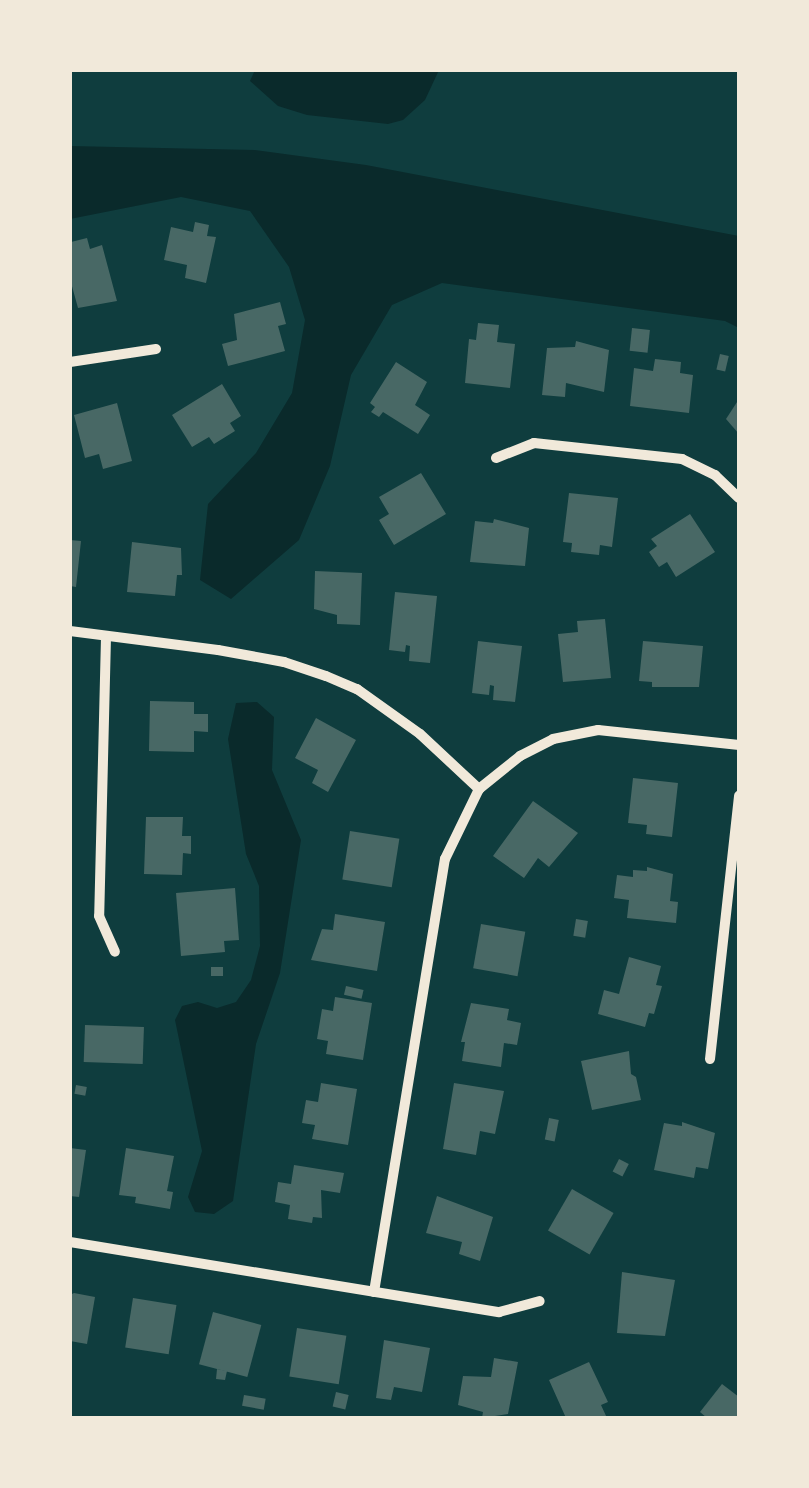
<!DOCTYPE html>
<html>
<head>
<meta charset="utf-8">
<style>
  body { margin:0 }
  #map { position:relative; width:809px; height:1488px; overflow:hidden; background:#0f3d3e; font-family:"Exo 2",sans-serif }
  div>[style] { position:absolute }
  [style*='--x'] { left:calc(var(--x)*1px); top:calc(var(--y)*1px); width:calc(var(--w)*1px); rotate:calc(var(--a)*1deg) }
  .water>* { inset:0; background:#0a2a2b }
  .building>* { inset:0; background:#486865; transform-origin:0 0 }
  .minor>* { height:10px; margin:-5px; padding:0 5px; transform-origin:5px; border-radius:5px; background:#f1e9da }
  span { translate:-50% -50%; white-space:nowrap; text-align:center; line-height:1.15; -webkit-text-stroke:9px #f1e9da; paint-order:stroke }
  .frame { position:absolute; inset:0; border:72px solid #f1e9da; pointer-events:none }
</style>
</head>
<body>
<div id="map">
  <div class="water">
    <div style="clip-path:polygon(255px 70px,439px 70px,425px 100px,403px 120px,388px 124px,307px 115px,278px 106px,250px 81px)"></div>
    <div style="clip-path:polygon(70px 146px,255px 150px,366px 165px,739px 236px,739px 328px,725px 321px,442px 283px,392px 305px,351px 375px,330px 466px,299px 540px,231px 599px,200px 580px,208px 504px,256px 453px,292px 393px,305px 320px,289px 267px,250px 211px,181px 197px,70px 219px)"></div>
    <div style="clip-path:polygon(257px 702px,274px 717px,272px 770px,301px 840px,280px 973px,256px 1044px,233px 1201px,214px 1214px,195px 1212px,188px 1197px,202px 1151px,175px 1020px,182px 1006px,198px 1002px,217px 1008px,236px 1002px,251px 980px,260px 946px,259px 886px,246px 854px,228px 739px,236px 703px)"></div>
  </div>
  <div class="building">
    <div style="clip-path:polygon(195px 222px,209px 225px,207px 236px,216px 237px,206px 283px,185px 278px,187px 265px,164px 260px,171px 227px,193px 232px)"></div>
    <div style="clip-path:polygon(87px 238px,90px 249px,102px 245px,117px 301px,78px 308px,70px 279px,71px 242px)"></div>
    <div style="clip-path:polygon(280px 302px,286px 324px,278px 326px,285px 351px,228px 366px,222px 344px,237px 340px,234px 314px)"></div>
    <div style="clip-path:polygon(478px 323px,499px 325px,497px 342px,515px 344px,510px 388px,465px 383px,469px 339px,476px 340px)"></div>
    <div style="left:632px;top:328px;width:18px;height:23px;rotate:6deg"></div>
    <div style="clip-path:polygon(576px 341px,609px 350px,604px 392px,566px 383px,565px 397px,542px 395px,547px 348px,575px 347px)"></div>
    <div style="left:720px;top:354px;width:9px;height:16px;rotate:13deg"></div>
    <div style="clip-path:polygon(655px 359px,681px 362px,680px 373px,693px 375px,689px 413px,630px 406px,634px 368px,653px 371px)"></div>
    <div style="clip-path:polygon(396px 362px,427px 382px,415px 405px,430px 415px,418px 434px,383px 412px,379px 417px,371px 412px,375px 407px,370px 403px)"></div>
    <div style="clip-path:polygon(222px 384px,241px 416px,230px 423px,235px 431px,214px 444px,209px 437px,192px 447px,172px 415px)"></div>
    <div style="clip-path:polygon(739px 399px,739px 434px,726px 419px)"></div>
    <div style="clip-path:polygon(117px 403px,132px 461px,103px 469px,99px 454px,85px 458px,74px 415px)"></div>
    <div style="clip-path:polygon(421px 473px,446px 514px,394px 545px,379px 520px,389px 514px,379px 497px)"></div>
    <div style="clip-path:polygon(569px 493px,618px 498px,612px 547px,600px 545px,599px 555px,571px 552px,572px 543px,563px 542px)"></div>
    <div style="clip-path:polygon(690px 514px,715px 552px,676px 577px,667px 562px,659px 567px,649px 552px,657px 546px,651px 539px)"></div>
    <div style="clip-path:polygon(494px 519px,529px 528px,525px 566px,470px 562px,475px 521px,493px 523px)"></div>
    <div style="clip-path:polygon(70px 540px,81px 541px,76px 587px,70px 586px)"></div>
    <div style="clip-path:polygon(132px 542px,181px 548px,182px 575px,177px 575px,175px 596px,127px 592px)"></div>
    <div style="clip-path:polygon(315px 571px,362px 573px,360px 625px,337px 624px,337px 615px,314px 609px)"></div>
    <div style="clip-path:polygon(395px 592px,437px 596px,430px 663px,409px 661px,410px 646px,406px 645px,405px 652px,389px 650px)"></div>
    <div style="clip-path:polygon(605px 619px,611px 678px,563px 682px,558px 634px,578px 632px,577px 621px)"></div>
    <div style="clip-path:polygon(478px 641px,522px 646px,515px 702px,493px 700px,494px 686px,490px 685px,489px 695px,472px 693px)"></div>
    <div style="clip-path:polygon(643px 641px,703px 646px,699px 687px,652px 687px,652px 682px,639px 681px)"></div>
    <div style="clip-path:polygon(150px 701px,194px 702px,194px 714px,208px 714px,208px 732px,194px 731px,194px 752px,149px 751px)"></div>
    <div style="clip-path:polygon(316px 718px,356px 740px,328px 792px,312px 783px,318px 770px,295px 758px)"></div>
    <div style="clip-path:polygon(633px 778px,678px 783px,672px 837px,646px 834px,647px 825px,628px 823px)"></div>
    <div style="clip-path:polygon(533px 801px,578px 833px,549px 867px,538px 858px,524px 878px,493px 856px)"></div>
    <div style="clip-path:polygon(146px 817px,183px 817px,182px 836px,191px 836px,191px 854px,183px 853px,182px 875px,144px 874px)"></div>
    <div style="left:350px;top:831px;width:50px;height:49px;rotate:9deg"></div>
    <div style="clip-path:polygon(647px 867px,673px 874px,670px 901px,678px 902px,676px 923px,627px 918px,629px 900px,614px 898px,617px 875px,633px 877px,633px 870px,647px 871px)"></div>
    <div style="clip-path:polygon(235px 888px,239px 940px,224px 941px,225px 952px,181px 956px,176px 893px)"></div>
    <div style="clip-path:polygon(335px 914px,385px 922px,377px 971px,311px 960px,322px 929px,333px 930px)"></div>
    <div style="left:576px;top:919px;width:12px;height:17px;rotate:9deg"></div>
    <div style="left:481px;top:924px;width:45px;height:45px;rotate:10deg"></div>
    <div style="clip-path:polygon(629px 957px,661px 966px,656px 985px,662px 986px,654px 1014px,649px 1013px,645px 1027px,598px 1014px,604px 990px,619px 994px)"></div>
    <div style="left:223px;top:967px;width:9px;height:12px;rotate:90deg"></div>
    <div style="left:346px;top:986px;width:18px;height:9px;rotate:13deg"></div>
    <div style="clip-path:polygon(335px 997px,372px 1003px,363px 1060px,326px 1054px,328px 1041px,317px 1039px,322px 1009px,333px 1011px)"></div>
    <div style="clip-path:polygon(471px 1003px,509px 1009px,507px 1020px,521px 1023px,517px 1045px,504px 1043px,501px 1067px,462px 1061px,465px 1042px,461px 1042px)"></div>
    <div style="left:85px;top:1025px;width:59px;height:37px;rotate:2deg"></div>
    <div style="clip-path:polygon(629px 1051px,631px 1074px,636px 1077px,641px 1100px,592px 1110px,581px 1061px)"></div>
    <div style="clip-path:polygon(321px 1083px,357px 1089px,348px 1145px,312px 1139px,315px 1125px,302px 1123px,306px 1100px,318px 1102px)"></div>
    <div style="clip-path:polygon(454px 1083px,504px 1091px,495px 1134px,480px 1131px,476px 1155px,443px 1149px)"></div>
    <div style="left:76px;top:1085px;width:11px;height:9px;rotate:10deg"></div>
    <div style="left:549px;top:1118px;width:10px;height:22px;rotate:11deg"></div>
    <div style="clip-path:polygon(682px 1122px,715px 1133px,708px 1169px,696px 1167px,694px 1178px,654px 1170px,664px 1123px,682px 1126px)"></div>
    <div style="clip-path:polygon(70px 1148px,86px 1150px,79px 1197px,70px 1196px)"></div>
    <div style="clip-path:polygon(126px 1148px,174px 1156px,167px 1191px,173px 1192px,170px 1209px,135px 1203px,136px 1197px,119px 1195px)"></div>
    <div style="left:619px;top:1159px;width:11px;height:14px;rotate:27deg"></div>
    <div style="clip-path:polygon(294px 1165px,344px 1173px,340px 1193px,321px 1190px,322px 1218px,313px 1217px,312px 1223px,288px 1219px,290px 1205px,275px 1202px,278px 1182px,291px 1184px)"></div>
    <div style="left:572px;top:1189px;width:48px;height:48px;rotate:30deg"></div>
    <div style="clip-path:polygon(437px 1196px,493px 1217px,480px 1261px,459px 1254px,462px 1242px,426px 1233px)"></div>
    <div style="clip-path:polygon(622px 1272px,675px 1280px,665px 1336px,617px 1333px)"></div>
    <div style="clip-path:polygon(74px 1293px,95px 1297px,87px 1344px,70px 1341px,70px 1295px)"></div>
    <div style="left:133px;top:1298px;width:44px;height:50px;rotate:9deg"></div>
    <div style="left:213px;top:1312px;width:50px;height:54px;rotate:15deg"></div>
    <div style="left:297px;top:1328px;width:50px;height:49px;rotate:9deg"></div>
    <div style="clip-path:polygon(384px 1340px,430px 1348px,422px 1392px,394px 1387px,391px 1400px,376px 1398px)"></div>
    <div style="clip-path:polygon(494px 1358px,518px 1362px,508px 1414px,482px 1418px,483px 1412px,458px 1405px,463px 1376px,491px 1377px)"></div>
    <div style="clip-path:polygon(589px 1362px,608px 1402px,601px 1405px,607px 1418px,566px 1418px,549px 1380px)"></div>
    <div style="clip-path:polygon(217px 1369px,227px 1371px,225px 1380px,216px 1379px)"></div>
    <div style="clip-path:polygon(722px 1384px,739px 1397px,739px 1418px,707px 1418px,700px 1412px)"></div>
    <div style="left:336px;top:1392px;width:13px;height:15px;rotate:13deg"></div>
    <div style="left:244px;top:1395px;width:22px;height:11px;rotate:10deg"></div>
  </div>
  <div class="minor">
    <div style="--x:70;--y:362;--w:87;--a:-8.6"></div>
    <div style="--x:496;--y:458;--w:41;--a:-21.5"></div>
    <div style="--x:534;--y:443;--w:149;--a:6.2"></div>
    <div style="--x:682;--y:459;--w:37;--a:26"></div>
    <div style="--x:715;--y:475;--w:33;--a:44"></div>
    <div style="--x:70;--y:631;--w:149;--a:7.3"></div>
    <div style="--x:218;--y:650;--w:67;--a:10.3"></div>
    <div style="--x:284;--y:662;--w:44;--a:18.4"></div>
    <div style="--x:326;--y:676;--w:34;--a:23"></div>
    <div style="--x:357;--y:689;--w:77;--a:35.5"></div>
    <div style="--x:420;--y:734;--w:81;--a:43"></div>
    <div style="--x:106;--y:637;--w:279;--a:91.4"></div>
    <div style="--x:99;--y:916;--w:39;--a:66"></div>
    <div style="--x:710;--y:1059;--w:265;--a:-83.7"></div>
    <div style="--x:70;--y:1242;--w:435;--a:9.3"></div>
    <div style="--x:499;--y:1312;--w:42;--a:-15"></div>
    <div style="--x:374;--y:1292;--w:439;--a:-80.7"></div>
    <div style="--x:445;--y:859;--w:78;--a:-64.1"></div>
    <div style="--x:479;--y:789;--w:53;--a:-38.8"></div>
    <div style="--x:520;--y:756;--w:37;--a:-27"></div>
    <div style="--x:553;--y:739;--w:46;--a:-11.3"></div>
    <div style="--x:598;--y:730;--w:142;--a:6.1"></div>
  </div>
  <div class="frame"></div>
</div>
</body>
</html>
